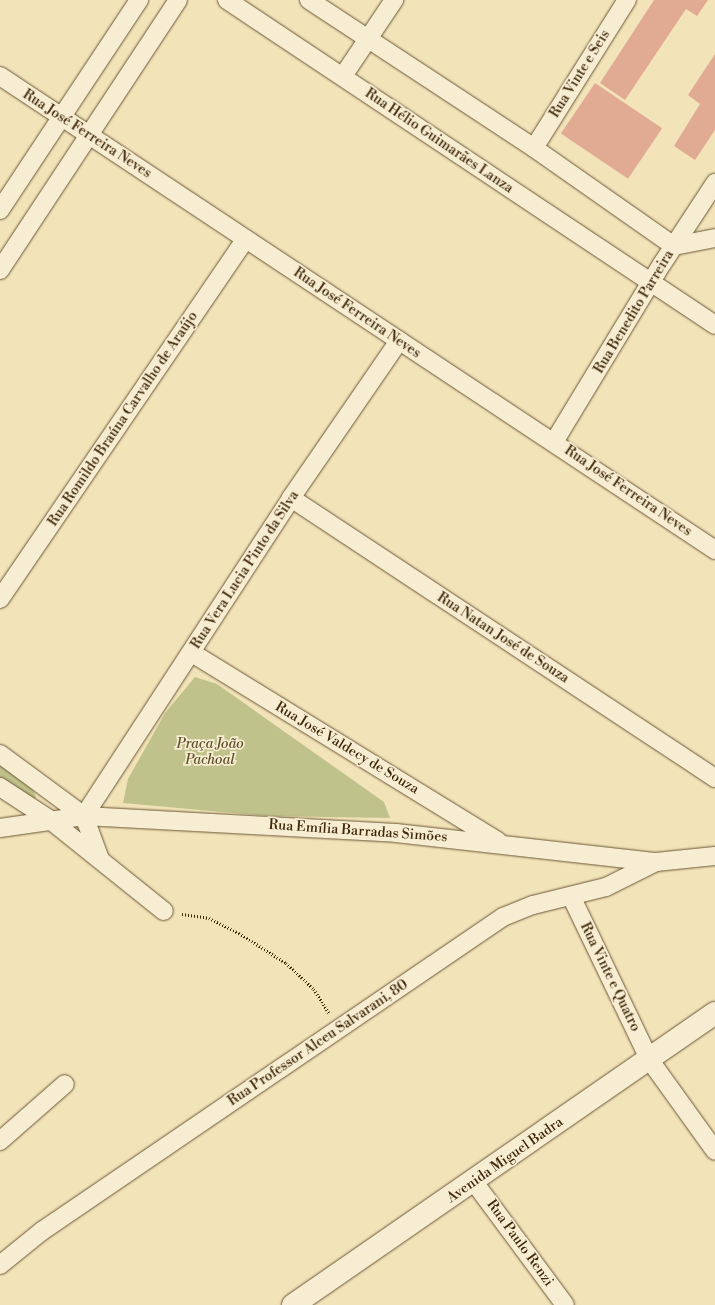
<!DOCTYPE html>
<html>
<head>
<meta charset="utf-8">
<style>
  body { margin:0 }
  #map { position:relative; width:715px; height:1305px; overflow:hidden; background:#f2e3b9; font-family:"Libre Bodoni",serif }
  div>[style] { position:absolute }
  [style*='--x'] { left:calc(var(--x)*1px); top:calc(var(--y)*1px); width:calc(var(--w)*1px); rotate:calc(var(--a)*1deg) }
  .green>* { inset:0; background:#c0c28b }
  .building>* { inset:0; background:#e1ab93; transform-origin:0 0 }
  .path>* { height:2.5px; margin-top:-1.25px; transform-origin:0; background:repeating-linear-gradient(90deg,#3f2809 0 1px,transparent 0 3px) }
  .roads { filter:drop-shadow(0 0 1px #6c5735) drop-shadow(0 0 1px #6c5735) }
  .street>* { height:18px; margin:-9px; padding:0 9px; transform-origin:9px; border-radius:9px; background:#f7edd2 }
  .secondary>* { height:22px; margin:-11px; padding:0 11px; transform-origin:11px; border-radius:11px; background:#f7edd2 }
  span { translate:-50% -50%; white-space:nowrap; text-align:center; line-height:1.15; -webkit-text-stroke:3.5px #f7edd2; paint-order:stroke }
  .street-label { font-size:14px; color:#3f2809 }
  .park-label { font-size:14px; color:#5f4e2a; font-style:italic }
</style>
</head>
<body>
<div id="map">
  <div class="green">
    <div style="clip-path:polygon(195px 677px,217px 684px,384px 802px,390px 818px,268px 816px,123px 803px,128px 779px,165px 713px)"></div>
    <div style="clip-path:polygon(0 765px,32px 788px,36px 797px,34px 802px,0 782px)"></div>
  </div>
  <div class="building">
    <div style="clip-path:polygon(654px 0,708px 0,697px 16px,686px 9px,625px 100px,600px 83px)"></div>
    <div style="clip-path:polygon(715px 54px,715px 130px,695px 160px,674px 146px,700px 104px,688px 95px)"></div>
    <div style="left:595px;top:83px;width:81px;height:61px;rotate:34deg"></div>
  </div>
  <div class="path">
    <div style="--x:182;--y:914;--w:27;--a:8"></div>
    <div style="--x:209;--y:918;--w:34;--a:27"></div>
    <div style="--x:239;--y:933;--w:56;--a:32.6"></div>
    <div style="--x:286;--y:963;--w:38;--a:43"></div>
    <div style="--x:314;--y:989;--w:28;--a:58"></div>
  </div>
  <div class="roads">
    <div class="street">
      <div style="--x:227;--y:0;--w:586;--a:33.66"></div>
      <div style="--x:309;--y:0;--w:269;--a:33.3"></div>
      <div style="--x:534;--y:148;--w:171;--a:35"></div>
      <div style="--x:674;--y:246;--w:42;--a:-11"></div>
      <div style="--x:0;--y:76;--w:858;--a:33.54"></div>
      <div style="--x:343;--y:76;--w:92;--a:-56.1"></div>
      <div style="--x:534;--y:148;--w:175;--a:-57.9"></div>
      <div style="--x:0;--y:210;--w:252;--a:-56.5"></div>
      <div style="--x:0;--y:270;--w:323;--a:-56.6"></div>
      <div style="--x:554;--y:442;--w:208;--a:-58.8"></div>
      <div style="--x:662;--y:264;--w:97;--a:-56.8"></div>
      <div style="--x:291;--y:498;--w:508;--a:33.44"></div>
      <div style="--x:0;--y:599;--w:436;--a:-55.7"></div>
      <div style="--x:192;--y:653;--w:359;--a:31.6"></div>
      <div style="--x:0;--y:754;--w:104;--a:36.4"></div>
      <div style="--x:84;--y:816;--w:46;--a:69.6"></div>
      <div style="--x:0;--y:787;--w:59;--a:33.1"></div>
      <div style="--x:49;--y:819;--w:147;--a:38.7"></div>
      <div style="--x:84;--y:816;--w:379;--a:-56.9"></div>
      <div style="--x:291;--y:498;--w:191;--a:-55.5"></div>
      <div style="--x:0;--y:828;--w:85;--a:-8.1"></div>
      <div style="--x:84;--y:816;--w:312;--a:3.1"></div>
      <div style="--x:396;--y:833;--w:262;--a:6.4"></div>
      <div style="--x:656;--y:862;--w:59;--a:-5.8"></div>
      <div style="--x:571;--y:896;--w:181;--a:64.4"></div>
      <div style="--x:649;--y:1059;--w:113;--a:54.3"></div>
      <div style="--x:0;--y:1141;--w:86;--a:-41.2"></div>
      <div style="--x:474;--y:1182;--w:153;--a:53.5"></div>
      <div style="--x:0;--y:1265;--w:54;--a:-39"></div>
      <div style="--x:42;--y:1231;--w:558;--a:-34.26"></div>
      <div style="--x:503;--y:917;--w:32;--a:-22"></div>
      <div style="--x:533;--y:905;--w:75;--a:-13.9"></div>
      <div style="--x:606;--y:887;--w:56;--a:-26.6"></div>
    </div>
    <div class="secondary">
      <div style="--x:293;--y:1305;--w:513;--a:-34.68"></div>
    </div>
  </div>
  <div class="street-label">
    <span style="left:580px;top:74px;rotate:-58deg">Rua Vinte e Seis</span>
    <span style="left:87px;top:134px;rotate:33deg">Rua José Ferreira Neves</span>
    <span style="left:439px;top:141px;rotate:34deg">Rua Hélio Guimarães Lanza</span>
    <span style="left:634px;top:312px;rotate:-59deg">Rua Benedito Parreira</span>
    <span style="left:357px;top:313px;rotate:34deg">Rua José Ferreira Neves</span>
    <span style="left:123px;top:419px;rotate:-56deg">Rua Romildo Braúna Carvalho de Araújo</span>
    <span style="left:628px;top:491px;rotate:34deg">Rua José Ferreira Neves</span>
    <span style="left:245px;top:570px;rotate:-57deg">Rua Vera Lucia Pinto da Silva</span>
    <span style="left:503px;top:638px;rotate:33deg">Rua Natan José de Souza</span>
    <span style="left:347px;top:748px;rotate:31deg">Rua José Valdecy de Souza</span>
    <span style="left:358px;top:831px;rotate:4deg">Rua Emília Barradas Simões</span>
    <span style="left:610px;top:977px;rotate:64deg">Rua Vinte e Quatro</span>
    <span style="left:318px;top:1043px;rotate:-34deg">Rua Professor Alceu Salvarani, 80</span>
    <span style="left:505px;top:1160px;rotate:-35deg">Avenida Miguel Badra</span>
    <span style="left:520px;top:1243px;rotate:54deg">Rua Paulo Renzi</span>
  </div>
  <div class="park-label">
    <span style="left:210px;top:752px">Praça João<br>Pachoal</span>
  </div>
</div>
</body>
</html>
